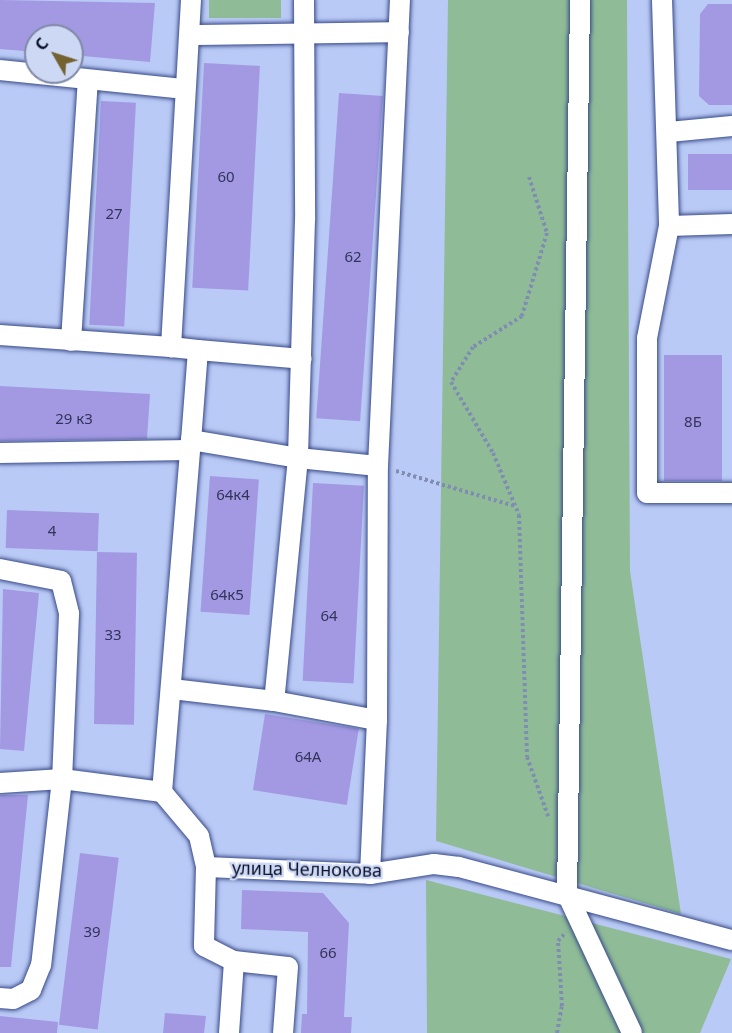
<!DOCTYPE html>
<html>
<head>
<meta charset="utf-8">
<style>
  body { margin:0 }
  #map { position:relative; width:732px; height:1033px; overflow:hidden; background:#bacaf6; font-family:"Noto Sans",sans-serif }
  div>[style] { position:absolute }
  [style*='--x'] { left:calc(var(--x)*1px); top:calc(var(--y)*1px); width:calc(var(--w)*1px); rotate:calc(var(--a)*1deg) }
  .green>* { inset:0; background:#8fbc97; transform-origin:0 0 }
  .building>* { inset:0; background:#a399e3; transform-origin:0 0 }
  .path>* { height:4px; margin-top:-2px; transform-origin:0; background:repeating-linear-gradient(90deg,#808db3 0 3px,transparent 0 6px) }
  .roads { filter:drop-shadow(0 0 2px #384a89) drop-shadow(0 0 2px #384a89) }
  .minor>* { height:20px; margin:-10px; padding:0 10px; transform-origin:10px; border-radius:10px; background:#fff }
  span { translate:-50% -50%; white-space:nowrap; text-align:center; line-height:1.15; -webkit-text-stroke:4.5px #cdd8f5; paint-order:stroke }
  .number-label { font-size:15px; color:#31345a }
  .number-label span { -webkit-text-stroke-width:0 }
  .street-label { font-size:18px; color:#0b122c }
  .north { position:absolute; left:24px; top:24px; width:60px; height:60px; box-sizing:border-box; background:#cdd8f5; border:2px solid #7f89a5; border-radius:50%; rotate:309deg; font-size:16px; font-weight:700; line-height:24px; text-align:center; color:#0b122c }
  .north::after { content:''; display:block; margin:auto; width:21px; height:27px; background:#746230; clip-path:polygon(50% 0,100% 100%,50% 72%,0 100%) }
</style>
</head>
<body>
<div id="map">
  <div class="green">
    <div style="left:209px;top:0;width:72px;height:18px"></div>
    <div style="clip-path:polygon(448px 0,627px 0,630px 571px,681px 914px,436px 841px)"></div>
    <div style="clip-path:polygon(426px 880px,731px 959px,700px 1033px,427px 1033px)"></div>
  </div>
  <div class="building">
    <div style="clip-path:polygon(0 0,155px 3px,150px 62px,72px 55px,72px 36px,36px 36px,36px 52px,0 49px)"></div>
    <div style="clip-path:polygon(708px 4px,732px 4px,732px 105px,709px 105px,699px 96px,700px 14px)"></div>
    <div style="left:204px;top:63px;width:56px;height:225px;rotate:3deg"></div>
    <div style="left:339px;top:93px;width:44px;height:326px;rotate:4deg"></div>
    <div style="left:101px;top:101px;width:35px;height:224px;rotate:3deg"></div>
    <div style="left:732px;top:154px;width:36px;height:44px;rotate:90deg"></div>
    <div style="left:664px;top:355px;width:58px;height:126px"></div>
    <div style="clip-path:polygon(0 386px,150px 394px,147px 439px,0 441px)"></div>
    <div style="left:210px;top:476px;width:49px;height:136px;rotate:4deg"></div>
    <div style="left:313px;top:483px;width:51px;height:198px;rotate:3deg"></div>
    <div style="left:7px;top:510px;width:92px;height:38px;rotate:2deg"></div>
    <div style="left:97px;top:552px;width:40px;height:172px;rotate:1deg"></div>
    <div style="clip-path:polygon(3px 589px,39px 593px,24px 751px,0 749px)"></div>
    <div style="left:265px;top:714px;width:95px;height:77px;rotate:9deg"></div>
    <div style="clip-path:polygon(0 795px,28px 795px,11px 967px,0 967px)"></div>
    <div style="left:80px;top:853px;width:39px;height:173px;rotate:7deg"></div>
    <div style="clip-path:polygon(242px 890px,323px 893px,349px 923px,344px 1017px,352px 1017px,351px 1033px,301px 1033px,302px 1014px,307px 1014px,308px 932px,241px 929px)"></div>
    <div style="clip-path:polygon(165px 1013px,206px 1016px,204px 1033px,163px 1033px)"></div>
    <div style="clip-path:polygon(0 1016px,58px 1022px,57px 1033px,0 1033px)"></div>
  </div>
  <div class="path">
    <div style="--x:529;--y:177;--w:59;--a:72.2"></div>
    <div style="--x:547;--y:233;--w:87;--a:106.8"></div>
    <div style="--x:522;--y:316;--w:58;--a:147.7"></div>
    <div style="--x:473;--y:347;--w:41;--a:122.2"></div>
    <div style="--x:451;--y:382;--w:82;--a:59.4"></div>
    <div style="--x:493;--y:453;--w:67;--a:67.2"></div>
    <div style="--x:519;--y:515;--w:242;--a:88.1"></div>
    <div style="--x:527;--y:757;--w:63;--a:70.4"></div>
    <div style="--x:396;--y:471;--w:124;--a:16.4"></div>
    <div style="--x:557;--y:1033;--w:27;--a:-80"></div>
    <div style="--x:562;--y:1006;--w:65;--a:-93.5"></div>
    <div style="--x:558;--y:941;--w:12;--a:-48"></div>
  </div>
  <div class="roads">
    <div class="minor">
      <div style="--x:191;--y:0;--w:348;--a:93.3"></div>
      <div style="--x:171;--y:347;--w:27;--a:6"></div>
      <div style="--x:198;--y:350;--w:90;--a:94.4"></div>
      <div style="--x:191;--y:440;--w:109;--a:9.5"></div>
      <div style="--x:298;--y:458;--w:244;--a:95.6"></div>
      <div style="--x:304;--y:0;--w:220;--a:89.7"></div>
      <div style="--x:305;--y:220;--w:238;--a:91.7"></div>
      <div style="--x:298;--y:458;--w:80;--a:5.7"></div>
      <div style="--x:580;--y:0;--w:894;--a:90.83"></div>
      <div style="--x:567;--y:894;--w:153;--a:64.9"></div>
      <div style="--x:662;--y:0;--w:226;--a:88.2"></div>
      <div style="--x:190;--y:35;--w:209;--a:-0.8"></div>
      <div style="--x:0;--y:70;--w:186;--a:5.9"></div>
      <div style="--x:669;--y:132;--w:63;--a:-5.4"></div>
      <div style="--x:732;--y:224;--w:63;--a:178.2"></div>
      <div style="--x:669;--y:226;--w:114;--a:101.1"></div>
      <div style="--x:647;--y:338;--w:155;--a:90"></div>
      <div style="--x:647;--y:493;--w:85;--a:0"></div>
      <div style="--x:0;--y:335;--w:171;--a:4"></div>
      <div style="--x:71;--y:341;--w:261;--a:-86.3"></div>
      <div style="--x:198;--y:350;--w:104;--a:4.9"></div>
      <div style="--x:0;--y:453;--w:189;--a:-0.9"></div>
      <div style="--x:0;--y:569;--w:62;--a:11.1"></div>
      <div style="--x:61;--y:581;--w:34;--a:76"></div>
      <div style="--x:69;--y:614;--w:165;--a:92.4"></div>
      <div style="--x:62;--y:779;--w:187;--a:96.4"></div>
      <div style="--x:41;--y:965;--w:27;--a:112"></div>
      <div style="--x:31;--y:990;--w:20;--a:153"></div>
      <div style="--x:13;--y:999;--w:13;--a:-176"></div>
      <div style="--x:172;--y:689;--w:103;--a:6.7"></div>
      <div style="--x:274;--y:701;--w:105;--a:10.5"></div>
      <div style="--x:0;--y:783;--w:62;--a:-3.7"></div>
      <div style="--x:62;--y:779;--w:101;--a:7.4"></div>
      <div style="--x:162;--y:792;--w:57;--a:49.9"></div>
      <div style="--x:199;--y:836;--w:32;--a:77"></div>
      <div style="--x:206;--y:867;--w:164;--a:2.4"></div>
      <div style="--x:370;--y:874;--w:65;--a:-8.9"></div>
      <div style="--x:434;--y:864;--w:25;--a:7"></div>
      <div style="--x:459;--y:867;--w:283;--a:15"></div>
      <div style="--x:162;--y:792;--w:353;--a:-85.3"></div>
      <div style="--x:206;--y:867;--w:79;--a:91.5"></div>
      <div style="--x:204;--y:946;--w:34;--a:27"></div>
      <div style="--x:234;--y:961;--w:54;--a:6.3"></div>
      <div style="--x:288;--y:967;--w:66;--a:94.3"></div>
      <div style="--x:370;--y:874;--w:154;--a:-87.4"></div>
      <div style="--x:377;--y:720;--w:254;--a:-89.8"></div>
      <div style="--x:378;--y:466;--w:467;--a:-87.3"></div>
      <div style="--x:229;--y:1033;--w:72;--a:-86"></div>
    </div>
  </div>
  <div class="number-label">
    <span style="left:226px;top:177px">60</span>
    <span style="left:114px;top:214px">27</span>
    <span style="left:353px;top:257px">62</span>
    <span style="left:74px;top:419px">29 к3</span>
    <span style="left:693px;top:422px">8Б</span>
    <span style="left:233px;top:495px">64к4</span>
    <span style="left:52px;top:531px">4</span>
    <span style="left:227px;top:595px">64к5</span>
    <span style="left:329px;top:616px">64</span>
    <span style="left:113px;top:635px">33</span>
    <span style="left:308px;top:757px">64А</span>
    <span style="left:92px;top:932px">39</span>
    <span style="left:328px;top:953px">66</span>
  </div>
  <div class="street-label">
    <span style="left:307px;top:869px;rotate:1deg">улица Челнокова</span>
  </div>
  <div class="north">С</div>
</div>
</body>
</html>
